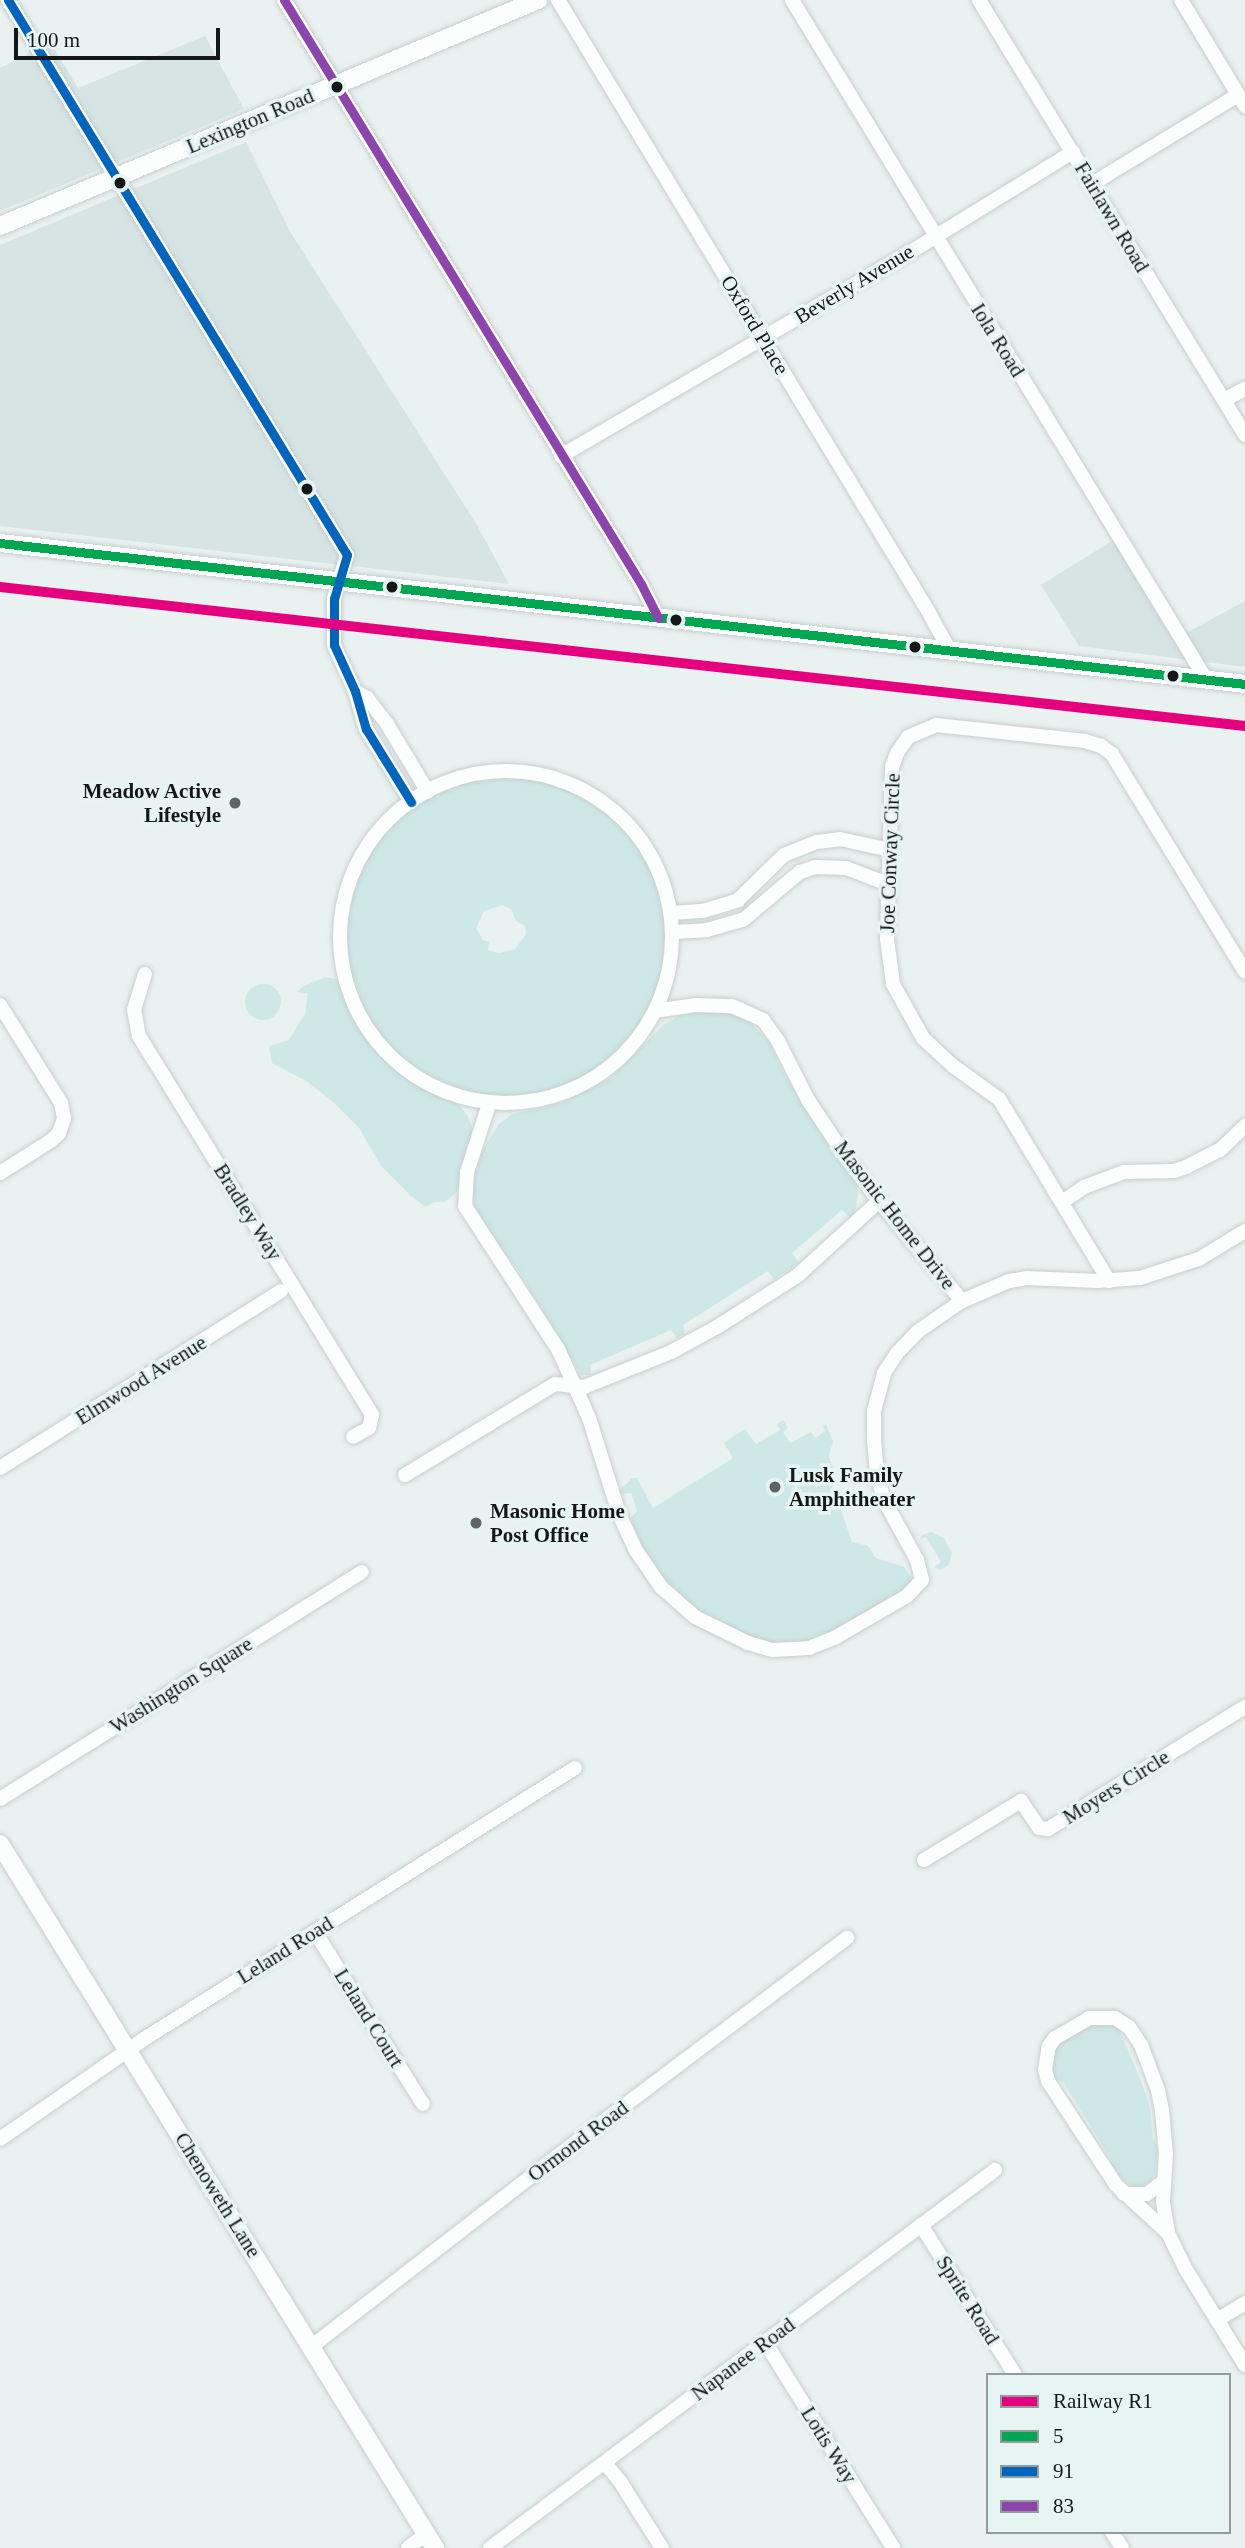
<!DOCTYPE html>
<html>
<head>
<meta charset="utf-8">
<style>
  body { margin:0 }
  #map { position:relative; width:1245px; height:2548px; overflow:hidden; background:#eaf1f1; font-family:"Times New Roman",serif }
  div>[style] { position:absolute }
  [style*='--x'] { left:calc(var(--x)*1px); top:calc(var(--y)*1px); width:calc(var(--w)*1px); rotate:calc(var(--a)*1deg) }
  .built>* { inset:0; background:#d6e5e4 }
  .green>* { inset:0; background:#cee8e8 }
  .round { border-radius:50% }
  .roads { filter:drop-shadow(0 0 2px #c9cece) drop-shadow(0 0 2px #c9cece) }
  .minor>* { height:14px; margin:-7px; padding:0 7px; transform-origin:7px; border-radius:7px; background:#fcfdfd }
  .minor>.ring { margin:-7px; padding:0; box-sizing:content-box; background:none; border:14px solid #fcfdfd; border-radius:50% }
  .major>* { height:18px; margin:-9px; padding:0 9px; transform-origin:9px; border-radius:9px; background:#fcfdfd }
  .bus-1>* { height:9px; margin:-4.5px; padding:0 4.5px; transform-origin:4.5px; border-radius:4.5px; background:#00a651 }
  .bus-2>* { height:9px; margin:-4.5px; padding:0 4.5px; transform-origin:4.5px; border-radius:4.5px; background:#0065bd }
  .bus-3>* { height:9px; margin:-4.5px; padding:0 4.5px; transform-origin:4.5px; border-radius:4.5px; background:#8e44ad }
  .rail-1>* { height:10px; margin:-5px; padding:0 5px; transform-origin:5px; border-radius:5px; background:#e5007d }
  .dots>* { width:19px; height:19px; translate:-50% -50%; box-sizing:border-box; border:4px solid #e7f4f4; border-radius:50% }
  span { translate:-50% -50%; white-space:nowrap; text-align:center; line-height:1.15; -webkit-text-stroke:7px #e7f4f4; paint-order:stroke }
  .street-label { font-size:21px; color:#141918 }
  .poi-label { font-size:21px; color:#141918; font-weight:700 }
  .right { translate:-100% -50%; text-align:right }
  .left { translate:0 -50%; text-align:left }
  .legend { position:absolute; left:986px; top:2373px; width:245px; height:161px; box-sizing:border-box; background:#e7f4f4; border:2px solid #939c9c; margin:0; padding:9px 12px; list-style:none; font-size:21px; color:#141918 }
  .legend li { display:flex; align-items:center; gap:14px; height:35px }
  .legend b { width:35px; border:2px solid #939c9c }
  .scale { position:absolute; left:14px; top:28px; width:206px; height:32px; box-sizing:border-box; border:4px solid #141918; border-top:0; padding-left:9px; font-size:21px; line-height:24px; white-space:nowrap; color:#141918; -webkit-text-stroke:5px #e7f4f4; paint-order:stroke }
</style>
</head>
<body>
<div id="map">
  <div class="built">
    <div style="clip-path:polygon(205px 36px,244px 109px,0 211px,0 68px,51px 43px,78px 88px)"></div>
    <div style="clip-path:polygon(246px 142px,291px 233px,477px 525px,509px 584px,0 526px,0 245px)"></div>
    <div style="clip-path:polygon(1123px 534px,1186px 633px,1245px 601px,1245px 667px,1079px 646px,1041px 585px)"></div>
  </div>
  <div class="green">
    <div style="clip-path:polygon(evenodd,514px 776px,541px 780px,578px 793px,611px 815px,630px 834px,651px 867px,661px 892px,667px 944px,656px 996px,644px 1019px,620px 1050px,588px 1075px,564px 1086px,539px 1093px,499px 1096px,473px 1093px,435px 1080px,402px 1058px,383px 1039px,362px 1006px,352px 981px,346px 929px,357px 877px,369px 854px,394px 822px,425px 798px,449px 787px,475px 780px,514px 776px,502px 905px,511px 909px,516px 921px,525px 926px,526px 934px,515px 949px,499px 953px,488px 950px,489px 942px,483px 940px,476px 928px,484px 911px,502px 905px)"></div>
    <div style="clip-path:polygon(325px 977px,336px 979px,341px 985px,350px 1011px,364px 1035px,387px 1061px,415px 1084px,459px 1104px,467px 1115px,472px 1127px,470px 1144px,457px 1192px,445px 1202px,434px 1202px,426px 1207px,411px 1196px,381px 1166px,359px 1128px,334px 1103px,308px 1082px,272px 1063px,269px 1046px,289px 1040px,305px 1014px,308px 993px,297px 992px,302px 987px)"></div>
    <div class="round" style="left:245px;top:984px;width:36px;height:36px"></div>
    <div style="clip-path:polygon(723px 1011px,746px 1019px,769px 1041px,783px 1072px,857px 1185px,858px 1197px,855px 1213px,850px 1217px,842px 1210px,792px 1253px,799px 1263px,774px 1279px,768px 1271px,683px 1325px,685px 1334px,677px 1338px,671px 1330px,590px 1365px,591px 1375px,581px 1375px,517px 1268px,487px 1231px,476px 1210px,472px 1196px,474px 1177px,483px 1150px,498px 1125px,512px 1114px,561px 1103px,612px 1077px,663px 1025px,680px 1015px)"></div>
    <div style="clip-path:polygon(783px 1420px,788px 1428px,783px 1432px,790px 1443px,811px 1432px,815px 1438px,825px 1431px,823px 1426px,826px 1424px,833px 1441px,829px 1457px,833px 1467px,829px 1475px,852px 1542px,868px 1546px,876px 1558px,904px 1567px,913px 1581px,907px 1589px,868px 1614px,814px 1640px,790px 1644px,759px 1641px,710px 1619px,683px 1601px,660px 1576px,639px 1542px,631px 1518px,637px 1511px,631px 1493px,621px 1494px,620px 1490px,632px 1478px,637px 1478px,653px 1508px,733px 1458px,724px 1443px,745px 1429px,756px 1444px,780px 1430px,777px 1424px)"></div>
    <div style="clip-path:polygon(931px 1532px,944px 1538px,952px 1553px,949px 1565px,940px 1570px,934px 1567px,941px 1562px,926px 1537px,920px 1539px,922px 1535px)"></div>
    <div style="clip-path:polygon(1088px 2023px,1112px 2024px,1119px 2029px,1141px 2081px,1150px 2107px,1153px 2138px,1158px 2148px,1155px 2174px,1150px 2182px,1141px 2187px,1134px 2187px,1123px 2180px,1112px 2167px,1109px 2156px,1064px 2083px,1054px 2077px,1051px 2070px,1052px 2051px,1059px 2041px)"></div>
  </div>
  <div class="roads">
    <div class="minor">
      <div style="--x:8;--y:0;--w:650;--a:58.58"></div>
      <div style="--x:347;--y:555;--w:46;--a:106.5"></div>
      <div style="--x:334;--y:599;--w:46;--a:90"></div>
      <div style="--x:334;--y:645;--w:51;--a:65.5"></div>
      <div style="--x:355;--y:691;--w:40;--a:74"></div>
      <div style="--x:366;--y:729;--w:86;--a:58.3"></div>
      <div style="--x:284;--y:0;--w:684;--a:58.56"></div>
      <div style="--x:641;--y:584;--w:38;--a:63"></div>
      <div style="--x:558;--y:0;--w:714;--a:58.8"></div>
      <div style="--x:928;--y:611;--w:46;--a:61.2"></div>
      <div style="--x:792;--y:0;--w:795;--a:58.63"></div>
      <div style="--x:979;--y:0;--w:510;--a:58.55"></div>
      <div style="--x:1181;--y:0;--w:124;--a:58.9"></div>
      <div style="--x:1092;--y:184;--w:171;--a:-31.4"></div>
      <div style="--x:1224;--y:400;--w:24;--a:-28"></div>
      <div style="--x:561;--y:456;--w:401;--a:-30.3"></div>
      <div style="--x:907;--y:254;--w:195;--a:-31.6"></div>
      <div style="--x:355;--y:691;--w:14;--a:30"></div>
      <div style="--x:367;--y:698;--w:33;--a:52"></div>
      <div style="--x:387;--y:724;--w:79;--a:58.9"></div>
      <div class="ring" style="left:340px;top:771px;width:318px;height:318px"></div>
      <div style="--x:671;--y:913;--w:32;--a:-4"></div>
      <div style="--x:703;--y:911;--w:37;--a:-17"></div>
      <div style="--x:738;--y:900;--w:64;--a:-44.4"></div>
      <div style="--x:784;--y:855;--w:35;--a:-22"></div>
      <div style="--x:817;--y:842;--w:23;--a:-7"></div>
      <div style="--x:840;--y:839;--w:51;--a:12.4"></div>
      <div style="--x:672;--y:932;--w:35;--a:-3"></div>
      <div style="--x:707;--y:930;--w:37;--a:-16"></div>
      <div style="--x:743;--y:920;--w:75;--a:-40.1"></div>
      <div style="--x:800;--y:872;--w:16;--a:-18"></div>
      <div style="--x:815;--y:867;--w:31;--a:2"></div>
      <div style="--x:846;--y:868;--w:45;--a:20.9"></div>
      <div style="--x:145;--y:974;--w:37;--a:107"></div>
      <div style="--x:134;--y:1009;--w:27;--a:80"></div>
      <div style="--x:139;--y:1036;--w:445;--a:58.4"></div>
      <div style="--x:372;--y:1415;--w:13;--a:103"></div>
      <div style="--x:369;--y:1428;--w:18;--a:151"></div>
      <div style="--x:0;--y:1005;--w:115;--a:58.1"></div>
      <div style="--x:61;--y:1103;--w:16;--a:79"></div>
      <div style="--x:64;--y:1119;--w:15;--a:110"></div>
      <div style="--x:59;--y:1133;--w:10;--a:135"></div>
      <div style="--x:52;--y:1140;--w:62;--a:147.6"></div>
      <div style="--x:655;--y:1011;--w:40;--a:-8.5"></div>
      <div style="--x:695;--y:1005;--w:37;--a:2"></div>
      <div style="--x:732;--y:1006;--w:34;--a:24"></div>
      <div style="--x:763;--y:1020;--w:26;--a:54"></div>
      <div style="--x:778;--y:1041;--w:66;--a:63"></div>
      <div style="--x:808;--y:1100;--w:65;--a:56.3"></div>
      <div style="--x:844;--y:1154;--w:59;--a:53.3"></div>
      <div style="--x:879;--y:1201;--w:130;--a:50.3"></div>
      <div style="--x:489;--y:1104;--w:71;--a:107.9"></div>
      <div style="--x:467;--y:1172;--w:34;--a:93"></div>
      <div style="--x:465;--y:1206;--w:173;--a:57"></div>
      <div style="--x:559;--y:1351;--w:73;--a:65.9"></div>
      <div style="--x:589;--y:1418;--w:101;--a:72.6"></div>
      <div style="--x:619;--y:1514;--w:38;--a:65"></div>
      <div style="--x:635;--y:1549;--w:46;--a:55.6"></div>
      <div style="--x:661;--y:1587;--w:45;--a:41.4"></div>
      <div style="--x:695;--y:1617;--w:59;--a:26.1"></div>
      <div style="--x:748;--y:1643;--w:26;--a:16"></div>
      <div style="--x:773;--y:1650;--w:36;--a:-3"></div>
      <div style="--x:809;--y:1648;--w:29;--a:-22"></div>
      <div style="--x:836;--y:1637;--w:82;--a:-30"></div>
      <div style="--x:907;--y:1596;--w:22;--a:-47"></div>
      <div style="--x:922;--y:1580;--w:21;--a:-104"></div>
      <div style="--x:917;--y:1560;--w:68;--a:-118.8"></div>
      <div style="--x:884;--y:1500;--w:27;--a:-105"></div>
      <div style="--x:877;--y:1474;--w:38;--a:-95"></div>
      <div style="--x:874;--y:1436;--w:25;--a:-90"></div>
      <div style="--x:874;--y:1411;--w:39;--a:-75"></div>
      <div style="--x:884;--y:1373;--w:24;--a:-57"></div>
      <div style="--x:897;--y:1353;--w:29;--a:-46"></div>
      <div style="--x:917;--y:1332;--w:55;--a:-34.6"></div>
      <div style="--x:962;--y:1301;--w:51;--a:-23.1"></div>
      <div style="--x:1009;--y:1281;--w:18;--a:-9"></div>
      <div style="--x:1027;--y:1278;--w:71;--a:2.4"></div>
      <div style="--x:1098;--y:1281;--w:42;--a:-4.1"></div>
      <div style="--x:1140;--y:1278;--w:62;--a:-17.9"></div>
      <div style="--x:1199;--y:1259;--w:54;--a:-31.3"></div>
      <div style="--x:1062;--y:1202;--w:27;--a:-34"></div>
      <div style="--x:1084;--y:1187;--w:43;--a:-20.6"></div>
      <div style="--x:1124;--y:1172;--w:50;--a:-1.1"></div>
      <div style="--x:1174;--y:1171;--w:13;--a:-18"></div>
      <div style="--x:1186;--y:1167;--w:38;--a:-27"></div>
      <div style="--x:1220;--y:1150;--w:35;--a:-44"></div>
      <div style="--x:1109;--y:1281;--w:213;--a:-121.1"></div>
      <div style="--x:999;--y:1099;--w:57;--a:-144.3"></div>
      <div style="--x:953;--y:1066;--w:41;--a:-137"></div>
      <div style="--x:923;--y:1038;--w:62;--a:-119.1"></div>
      <div style="--x:893;--y:984;--w:45;--a:-97.6"></div>
      <div style="--x:887;--y:939;--w:172;--a:-88.3"></div>
      <div style="--x:892;--y:767;--w:15;--a:-70"></div>
      <div style="--x:897;--y:753;--w:19;--a:-55"></div>
      <div style="--x:908;--y:737;--w:30;--a:-23"></div>
      <div style="--x:936;--y:725;--w:150;--a:6.1"></div>
      <div style="--x:1085;--y:741;--w:17;--a:17"></div>
      <div style="--x:1101;--y:746;--w:14;--a:36"></div>
      <div style="--x:1112;--y:754;--w:255;--a:58.6"></div>
      <div style="--x:0;--y:1468;--w:332;--a:-32.2"></div>
      <div style="--x:405;--y:1475;--w:175;--a:-31.2"></div>
      <div style="--x:555;--y:1384;--w:29;--a:6"></div>
      <div style="--x:584;--y:1387;--w:94;--a:-21.9"></div>
      <div style="--x:671;--y:1352;--w:52;--a:-28.5"></div>
      <div style="--x:717;--y:1327;--w:95;--a:-32.5"></div>
      <div style="--x:797;--y:1276;--w:111;--a:-42.4"></div>
      <div style="--x:0;--y:1799;--w:427;--a:-32.1"></div>
      <div style="--x:924;--y:1860;--w:114;--a:-31.3"></div>
      <div style="--x:1021;--y:1801;--w:32;--a:56"></div>
      <div style="--x:1039;--y:1828;--w:9;--a:6"></div>
      <div style="--x:1048;--y:1829;--w:232;--a:-31.8"></div>
      <div style="--x:315;--y:1932;--w:203;--a:57.9"></div>
      <div style="--x:0;--y:2139;--w:175;--a:-34.8"></div>
      <div style="--x:144;--y:2039;--w:509;--a:-32.16"></div>
      <div style="--x:1124;--y:2194;--w:23;--a:0"></div>
      <div style="--x:1147;--y:2194;--w:20;--a:-37"></div>
      <div style="--x:921;--y:2225;--w:177;--a:57.9"></div>
      <div style="--x:1168;--y:2233;--w:71;--a:-137.3"></div>
      <div style="--x:1116;--y:2185;--w:124;--a:-123.2"></div>
      <div style="--x:1048;--y:2081;--w:11;--a:-105"></div>
      <div style="--x:1045;--y:2070;--w:24;--a:-81"></div>
      <div style="--x:1049;--y:2046;--w:10;--a:-53"></div>
      <div style="--x:1055;--y:2038;--w:39;--a:-30"></div>
      <div style="--x:1089;--y:2018;--w:26;--a:0"></div>
      <div style="--x:1115;--y:2018;--w:17;--a:33"></div>
      <div style="--x:1129;--y:2027;--w:22;--a:56"></div>
      <div style="--x:1141;--y:2045;--w:48;--a:69.3"></div>
      <div style="--x:1158;--y:2090;--w:21;--a:79"></div>
      <div style="--x:1162;--y:2111;--w:43;--a:84.7"></div>
      <div style="--x:1166;--y:2154;--w:48;--a:93.6"></div>
      <div style="--x:1163;--y:2202;--w:31;--a:81"></div>
      <div style="--x:1168;--y:2233;--w:39;--a:64"></div>
      <div style="--x:1185;--y:2268;--w:114;--a:58.3"></div>
      <div style="--x:1217;--y:2320;--w:33;--a:-31"></div>
      <div style="--x:765;--y:2342;--w:243;--a:58.1"></div>
      <div style="--x:311;--y:2347;--w:294;--a:-37.8"></div>
      <div style="--x:543;--y:2167;--w:381;--a:-37"></div>
      <div style="--x:605;--y:2463;--w:26;--a:51"></div>
      <div style="--x:621;--y:2483;--w:77;--a:57.8"></div>
      <div style="--x:1112;--y:2532;--w:19;--a:58"></div>
      <div style="--x:408;--y:2548;--w:23;--a:-38"></div>
      <div style="--x:490;--y:2548;--w:631;--a:-36.82"></div>
    </div>
    <div class="major">
      <div style="--x:0;--y:226;--w:584;--a:-22.79"></div>
      <div style="--x:0;--y:543;--w:1253;--a:6.46"></div>
      <div style="--x:0;--y:1844;--w:828;--a:58.29"></div>
    </div>
  </div>
  <div class="bus-1">
    <div style="--x:0;--y:543;--w:1253;--a:6.46"></div>
  </div>
  <div class="bus-2">
    <div style="--x:8;--y:0;--w:650;--a:58.58"></div>
    <div style="--x:347;--y:555;--w:46;--a:106.5"></div>
    <div style="--x:334;--y:599;--w:46;--a:90"></div>
    <div style="--x:334;--y:645;--w:51;--a:65.5"></div>
    <div style="--x:355;--y:691;--w:40;--a:74"></div>
    <div style="--x:366;--y:729;--w:86;--a:58.3"></div>
  </div>
  <div class="bus-3">
    <div style="--x:284;--y:0;--w:684;--a:58.56"></div>
    <div style="--x:641;--y:584;--w:38;--a:63"></div>
  </div>
  <div class="rail-1">
    <div style="--x:0;--y:587;--w:1253;--a:6.37"></div>
  </div>
  <div class="dots">
    <div style="left:337px;top:87px;background:#141918"></div>
    <div style="left:120px;top:183px;background:#141918"></div>
    <div style="left:307px;top:489px;background:#141918"></div>
    <div style="left:392px;top:587px;background:#141918"></div>
    <div style="left:676px;top:620px;background:#141918"></div>
    <div style="left:915px;top:647px;background:#141918"></div>
    <div style="left:1173px;top:676px;background:#141918"></div>
    <div style="left:235px;top:803px;background:#5f6564"></div>
    <div style="left:775px;top:1487px;background:#5f6564"></div>
    <div style="left:476px;top:1523px;background:#5f6564"></div>
  </div>
  <div class="street-label">
    <span style="left:250px;top:121px;rotate:-23deg">Lexington Road</span>
    <span style="left:1112px;top:217px;rotate:59deg">Fairlawn Road</span>
    <span style="left:854px;top:284px;rotate:-31deg">Beverly Avenue</span>
    <span style="left:755px;top:325px;rotate:59deg">Oxford Place</span>
    <span style="left:998px;top:340px;rotate:58deg">Iola Road</span>
    <span style="left:890px;top:853px;rotate:-88deg">Joe Conway Circle</span>
    <span style="left:248px;top:1212px;rotate:58deg">Bradley Way</span>
    <span style="left:895px;top:1215px;rotate:52deg">Masonic Home Drive</span>
    <span style="left:141px;top:1380px;rotate:-32deg">Elmwood Avenue</span>
    <span style="left:181px;top:1685px;rotate:-32deg">Washington Square</span>
    <span style="left:1116px;top:1787px;rotate:-32deg">Moyers Circle</span>
    <span style="left:285px;top:1950px;rotate:-32deg">Leland Road</span>
    <span style="left:369px;top:2018px;rotate:58deg">Leland Court</span>
    <span style="left:578px;top:2141px;rotate:-37deg">Ormond Road</span>
    <span style="left:218px;top:2195px;rotate:58deg">Chenoweth Lane</span>
    <span style="left:968px;top:2300px;rotate:58deg">Sprite Road</span>
    <span style="left:743px;top:2359px;rotate:-37deg">Napanee Road</span>
    <span style="left:829px;top:2445px;rotate:58deg">Lotis Way</span>
  </div>
  <div class="poi-label">
    <span class="right" style="left:221px;top:803px">Meadow Active<br>Lifestyle</span>
    <span class="left" style="left:789px;top:1487px">Lusk Family<br>Amphitheater</span>
    <span class="left" style="left:490px;top:1523px">Masonic Home<br>Post Office</span>
  </div>
  <ul class="legend">
  <li><b style="height:9px;background:#e5007d"></b>Railway R1</li>
  <li><b style="height:9px;background:#00a651"></b>5</li>
  <li><b style="height:9px;background:#0065bd"></b>91</li>
  <li><b style="height:9px;background:#8e44ad"></b>83</li>
  </ul>
  <div class="scale">100 m</div>
</div>
</body>
</html>
